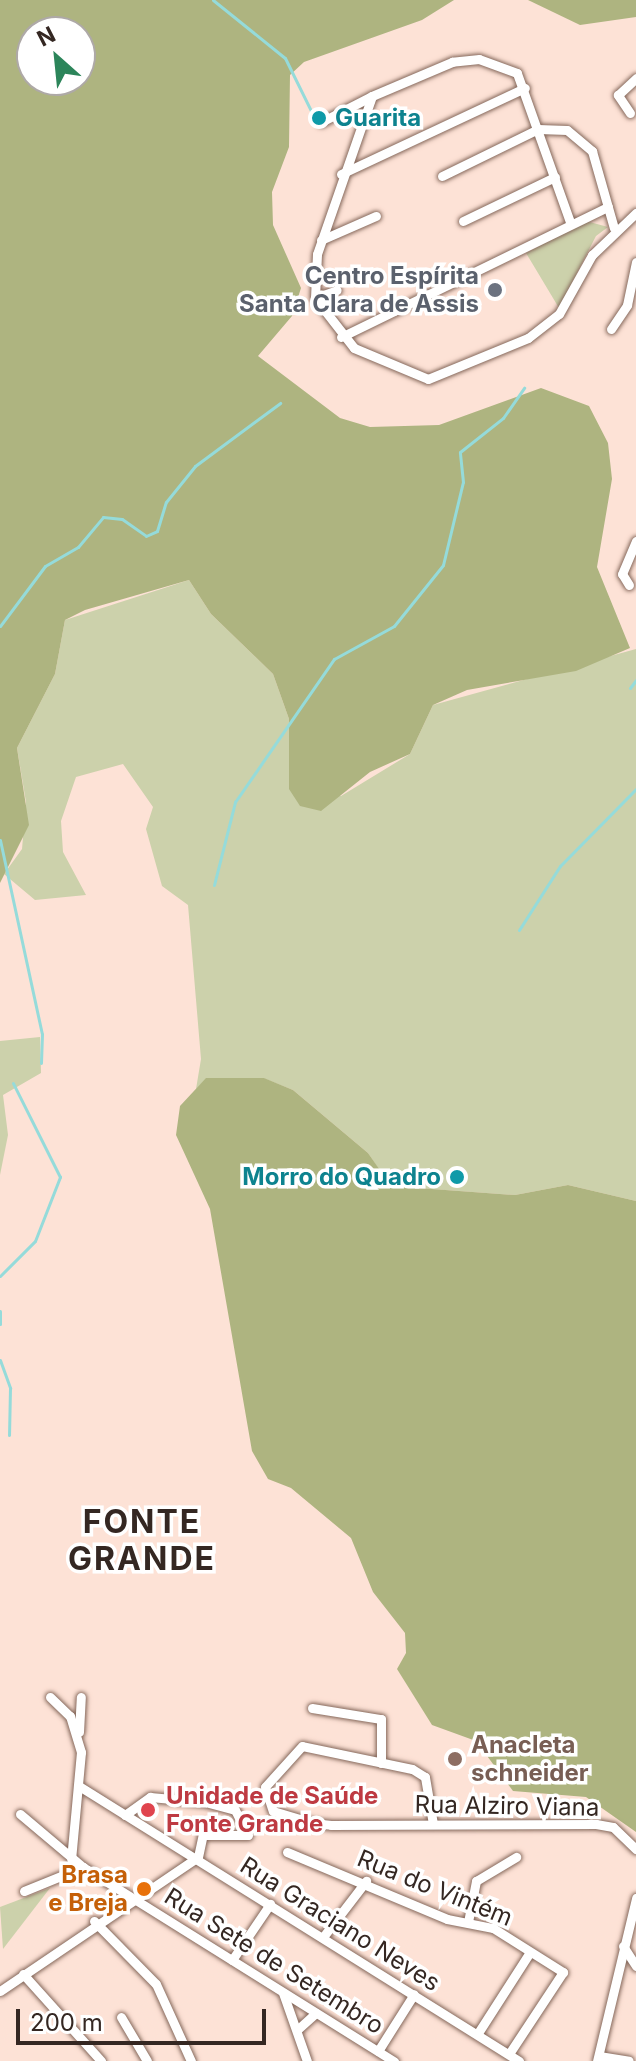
<!DOCTYPE html>
<html>
<head>
<meta charset="utf-8">
<style>
  body { margin:0 }
  #map { position:relative; width:636px; height:2061px; overflow:hidden; background:#fde2d6; font-family:Inter,sans-serif }
  div>[style] { position:absolute }
  [style*='--x'] { left:calc(var(--x)*1px); top:calc(var(--y)*1px); width:calc(var(--w)*1px); rotate:calc(var(--a)*1deg) }
  .green>* { inset:0; background:#ccd1ab }
  .forest>* { inset:0; background:#aeb480 }
  .stream>* { height:3px; margin:-1.5px; padding:0 1.5px; transform-origin:1.5px; border-radius:1.5px; background:#95dbda }
  .roads { filter:drop-shadow(0 0 2px #85685b) drop-shadow(0 0 2px #85685b) }
  .minor>* { height:9px; margin:-4.5px; padding:0 4.5px; transform-origin:4.5px; border-radius:4.5px; background:#fff }
  .dots>* { width:22px; height:22px; translate:-50% -50%; box-sizing:border-box; border:4px solid #fff; border-radius:50% }
  span { translate:-50% -50%; white-space:nowrap; text-align:center; line-height:1.15; -webkit-text-stroke:7px #fff; paint-order:stroke }
  .culture-label { font-size:24px; color:#0d838f; font-weight:700 }
  .left { translate:0 -50%; text-align:left }
  .right { translate:-100% -50%; text-align:right }
  .worship-label { font-size:24px; color:#5b616d; font-weight:700 }
  .education-label { font-size:24px; color:#785e54; font-weight:700 }
  .health-label { font-size:24px; color:#be3a42; font-weight:700 }
  .street-label { font-size:24px; color:#342722 }
  .food-label { font-size:24px; color:#c56008; font-weight:700 }
  .district-label { font-size:32px; color:#342722; font-weight:700; letter-spacing:2px }
  .north { position:absolute; left:16px; top:16px; width:80px; height:80px; box-sizing:border-box; background:#fff; border:2px solid #aea9a7; border-radius:50%; rotate:333deg; font-size:22px; font-weight:700; line-height:32px; text-align:center; color:#342722 }
  .north::after { content:''; display:block; margin:auto; width:28px; height:36px; background:#2c855a; clip-path:polygon(50% 0,100% 100%,50% 72%,0 100%) }
  .scale { position:absolute; left:16px; top:2009px; width:250px; height:36px; box-sizing:border-box; border:4px solid #342722; border-top:0; padding-left:10px; font-size:24px; line-height:28px; white-space:nowrap; color:#342722; -webkit-text-stroke:6px #fff; paint-order:stroke }
</style>
</head>
<body>
<div id="map">
  <div class="green">
    <div style="clip-path:polygon(586px 221px,608px 227px,596px 236px,559px 308px,526px 253px)"></div>
    <div style="clip-path:polygon(189px 580px,211px 614px,273px 674px,289px 719px,290px 770px,341px 796px,410px 754px,433px 705px,636px 649px,636px 1201px,568px 1185px,515px 1195px,390px 1186px,368px 1153px,293px 1090px,263px 1078px,207px 1078px,196px 1089px,201px 1059px,188px 905px,162px 886px,146px 829px,153px 807px,123px 764px,76px 777px,61px 821px,63px 852px,86px 895px,35px 900px,4px 874px,22px 849px,26px 802px,17px 748px,55px 674px,65px 620px)"></div>
    <div style="clip-path:polygon(40px 1037px,41px 1073px,3px 1095px,8px 1135px,0 1175px,0 1041px)"></div>
    <div style="clip-path:polygon(50px 1888px,3px 1949px,0 1907px)"></div>
  </div>
  <div class="forest">
    <div style="clip-path:polygon(evenodd,0 0,454px 0,422px 20px,304px 62px,290px 75px,289px 147px,272px 192px,273px 225px,301px 288px,292px 316px,258px 356px,340px 418px,370px 427px,439px 425px,541px 388px,589px 406px,608px 443px,612px 479px,597px 567px,630px 648px,576px 671px,467px 690px,433px 705px,410px 754px,370px 772px,321px 811px,300px 806px,289px 789px,289px 719px,273px 674px,211px 614px,189px 580px,85px 610px,65px 620px,55px 674px,17px 748px,29px 825px,0 883px,0 0,32px 32px,80px 32px,80px 80px,32px 80px,32px 32px)"></div>
    <div style="clip-path:polygon(528px 0,636px 0,636px 17px,580px 25px)"></div>
    <div style="clip-path:polygon(206px 1078px,264px 1078px,293px 1090px,368px 1153px,391px 1186px,515px 1195px,568px 1185px,636px 1201px,636px 1832px,586px 1797px,513px 1791px,476px 1741px,432px 1725px,397px 1669px,406px 1653px,405px 1633px,373px 1592px,351px 1538px,291px 1488px,268px 1479px,252px 1451px,210px 1209px,176px 1135px,180px 1106px)"></div>
  </div>
  <div class="stream">
    <div style="--x:213;--y:0;--w:92;--a:38.9"></div>
    <div style="--x:285;--y:58;--w:64;--a:63.8"></div>
    <div style="--x:0;--y:626;--w:75;--a:-53.1"></div>
    <div style="--x:45;--y:566;--w:38;--a:-30"></div>
    <div style="--x:78;--y:547;--w:39;--a:-50"></div>
    <div style="--x:103;--y:517;--w:19;--a:6"></div>
    <div style="--x:122;--y:519;--w:29;--a:35"></div>
    <div style="--x:146;--y:536;--w:12;--a:-24"></div>
    <div style="--x:157;--y:531;--w:30;--a:-73"></div>
    <div style="--x:166;--y:502;--w:46;--a:-51.1"></div>
    <div style="--x:195;--y:466;--w:106;--a:-36.5"></div>
    <div style="--x:630;--y:688;--w:10;--a:-53"></div>
    <div style="--x:0;--y:840;--w:198;--a:77.8"></div>
    <div style="--x:42;--y:1034;--w:29;--a:92"></div>
    <div style="--x:214;--y:885;--w:86;--a:-75.8"></div>
    <div style="--x:235;--y:802;--w:174;--a:-55.3"></div>
    <div style="--x:334;--y:659;--w:68;--a:-28.8"></div>
    <div style="--x:394;--y:626;--w:78;--a:-51.2"></div>
    <div style="--x:443;--y:565;--w:85;--a:-76.5"></div>
    <div style="--x:463;--y:482;--w:30;--a:-96"></div>
    <div style="--x:460;--y:452;--w:55;--a:-38.3"></div>
    <div style="--x:503;--y:418;--w:37;--a:-55"></div>
    <div style="--x:519;--y:930;--w:76;--a:-57.4"></div>
    <div style="--x:560;--y:866;--w:108;--a:-45.4"></div>
    <div style="--x:0;--y:1276;--w:49;--a:-45"></div>
    <div style="--x:35;--y:1241;--w:69;--a:-68.7"></div>
    <div style="--x:60;--y:1177;--w:105;--a:-116.6"></div>
    <div style="--x:0;--y:1311;--w:13;--a:90"></div>
    <div style="--x:0;--y:1360;--w:30;--a:70"></div>
    <div style="--x:10;--y:1388;--w:47;--a:91.2"></div>
  </div>
  <div class="roads">
    <div class="minor">
      <div style="--x:630;--y:113;--w:22;--a:-124"></div>
      <div style="--x:618;--y:95;--w:25;--a:-43"></div>
      <div style="--x:321;--y:122;--w:57;--a:-27"></div>
      <div style="--x:341;--y:174;--w:203;--a:-25.1"></div>
      <div style="--x:442;--y:176;--w:107;--a:-26.1"></div>
      <div style="--x:538;--y:129;--w:29;--a:2"></div>
      <div style="--x:567;--y:130;--w:33;--a:40"></div>
      <div style="--x:592;--y:151;--w:80;--a:74.1"></div>
      <div style="--x:463;--y:221;--w:102;--a:-25.6"></div>
      <div style="--x:570;--y:222;--w:158;--a:-109.6"></div>
      <div style="--x:517;--y:73;--w:40;--a:-159.8"></div>
      <div style="--x:479;--y:59;--w:27;--a:174"></div>
      <div style="--x:452;--y:62;--w:87;--a:157"></div>
      <div style="--x:372;--y:96;--w:167;--a:109.2"></div>
      <div style="--x:317;--y:254;--w:44;--a:92.6"></div>
      <div style="--x:315;--y:298;--w:63;--a:52"></div>
      <div style="--x:354;--y:348;--w:80;--a:22.7"></div>
      <div style="--x:428;--y:379;--w:108;--a:-22.3"></div>
      <div style="--x:528;--y:338;--w:39;--a:-38"></div>
      <div style="--x:559;--y:314;--w:68;--a:-60.8"></div>
      <div style="--x:592;--y:255;--w:61;--a:-43.7"></div>
      <div style="--x:321;--y:240;--w:60;--a:-23.6"></div>
      <div style="--x:315;--y:298;--w:23;--a:-20"></div>
      <div style="--x:611;--y:329;--w:29;--a:-56"></div>
      <div style="--x:627;--y:305;--w:44;--a:-78.2"></div>
      <div style="--x:341;--y:337;--w:297;--a:-26"></div>
      <div style="--x:629;--y:585;--w:13;--a:-122"></div>
      <div style="--x:622;--y:574;--w:36;--a:-67"></div>
      <div style="--x:50;--y:1697;--w:28;--a:44"></div>
      <div style="--x:70;--y:1716;--w:38;--a:73"></div>
      <div style="--x:81;--y:1752;--w:107;--a:95.3"></div>
      <div style="--x:312;--y:1708;--w:70;--a:9.1"></div>
      <div style="--x:381;--y:1719;--w:44;--a:90"></div>
      <div style="--x:79;--y:1732;--w:35;--a:-87"></div>
      <div style="--x:79;--y:1786;--w:519;--a:32.01"></div>
      <div style="--x:20;--y:1814;--w:82;--a:40.1"></div>
      <div style="--x:83;--y:1867;--w:367;--a:32"></div>
      <div style="--x:125;--y:1815;--w:31;--a:-36"></div>
      <div style="--x:150;--y:1797;--w:55;--a:5.2"></div>
      <div style="--x:205;--y:1802;--w:31;--a:15"></div>
      <div style="--x:235;--y:1810;--w:28;--a:63"></div>
      <div style="--x:248;--y:1835;--w:43;--a:180"></div>
      <div style="--x:433;--y:1824;--w:48;--a:-99.7"></div>
      <div style="--x:425;--y:1777;--w:15;--a:-148"></div>
      <div style="--x:412;--y:1769;--w:112;--a:-168.2"></div>
      <div style="--x:302;--y:1746;--w:55;--a:132.1"></div>
      <div style="--x:265;--y:1787;--w:25;--a:72"></div>
      <div style="--x:273;--y:1811;--w:42;--a:16.7"></div>
      <div style="--x:313;--y:1823;--w:18;--a:6"></div>
      <div style="--x:331;--y:1825;--w:265;--a:-0.2"></div>
      <div style="--x:596;--y:1824;--w:17;--a:10"></div>
      <div style="--x:613;--y:1827;--w:32;--a:44"></div>
      <div style="--x:287;--y:1852;--w:173;--a:22.7"></div>
      <div style="--x:447;--y:1919;--w:47;--a:11.1"></div>
      <div style="--x:493;--y:1928;--w:83;--a:32.2"></div>
      <div style="--x:563;--y:1972;--w:98;--a:123.4"></div>
      <div style="--x:198;--y:1857;--w:34;--a:-78"></div>
      <div style="--x:24;--y:1891;--w:64;--a:-22.1"></div>
      <div style="--x:94;--y:1921;--w:88;--a:45.5"></div>
      <div style="--x:156;--y:1984;--w:85;--a:65.6"></div>
      <div style="--x:468;--y:1922;--w:42;--a:-79"></div>
      <div style="--x:476;--y:1881;--w:47;--a:-31"></div>
      <div style="--x:323;--y:1937;--w:71;--a:-52.5"></div>
      <div style="--x:623;--y:1946;--w:24;--a:57"></div>
      <div style="--x:232;--y:1960;--w:68;--a:-55.8"></div>
      <div style="--x:23;--y:1974;--w:117;--a:48.1"></div>
      <div style="--x:0;--y:1991;--w:239;--a:-34.1"></div>
      <div style="--x:283;--y:1993;--w:72;--a:70.6"></div>
      <div style="--x:121;--y:2017;--w:51;--a:59.4"></div>
      <div style="--x:298;--y:2029;--w:24;--a:-42"></div>
      <div style="--x:478;--y:2033;--w:96;--a:-57.3"></div>
      <div style="--x:378;--y:2051;--w:67;--a:-57.7"></div>
      <div style="--x:599;--y:2056;--w:30;--a:9"></div>
      <div style="--x:597;--y:2061;--w:168;--a:-76.5"></div>
    </div>
  </div>
  <div class="dots">
    <div style="left:319px;top:118px;background:#0f9aa8"></div>
    <div style="left:495px;top:290px;background:#6b7280"></div>
    <div style="left:457px;top:1177px;background:#0f9aa8"></div>
    <div style="left:455px;top:1759px;background:#8d6e63"></div>
    <div style="left:148px;top:1810px;background:#e0444e"></div>
    <div style="left:144px;top:1889px;background:#e8710a"></div>
  </div>
  <div class="culture-label">
    <span class="left" style="left:335px;top:118px">Guarita</span>
    <span class="right" style="left:441px;top:1177px">Morro do Quadro</span>
  </div>
  <div class="worship-label">
    <span class="right" style="left:479px;top:290px">Centro Espírita<br>Santa Clara de Assis</span>
  </div>
  <div class="education-label">
    <span class="left" style="left:471px;top:1759px">Anacleta<br>schneider</span>
  </div>
  <div class="health-label">
    <span class="left" style="left:166px;top:1810px">Unidade de Saúde<br>Fonte Grande</span>
  </div>
  <div class="street-label">
    <span style="left:507px;top:1806px;rotate:1deg">Rua Alziro Viana</span>
    <span style="left:435px;top:1888px;rotate:22deg">Rua do Vintém</span>
    <span style="left:340px;top:1924px;rotate:32deg">Rua Graciano Neves</span>
    <span style="left:274px;top:1961px;rotate:32deg">Rua Sete de Setembro</span>
  </div>
  <div class="food-label">
    <span class="right" style="left:128px;top:1889px">Brasa<br>e Breja</span>
  </div>
  <div class="district-label">
    <span style="left:142px;top:1541px">FONTE<br>GRANDE</span>
  </div>
  <div class="north">N</div>
  <div class="scale">200 m</div>
</div>
</body>
</html>
